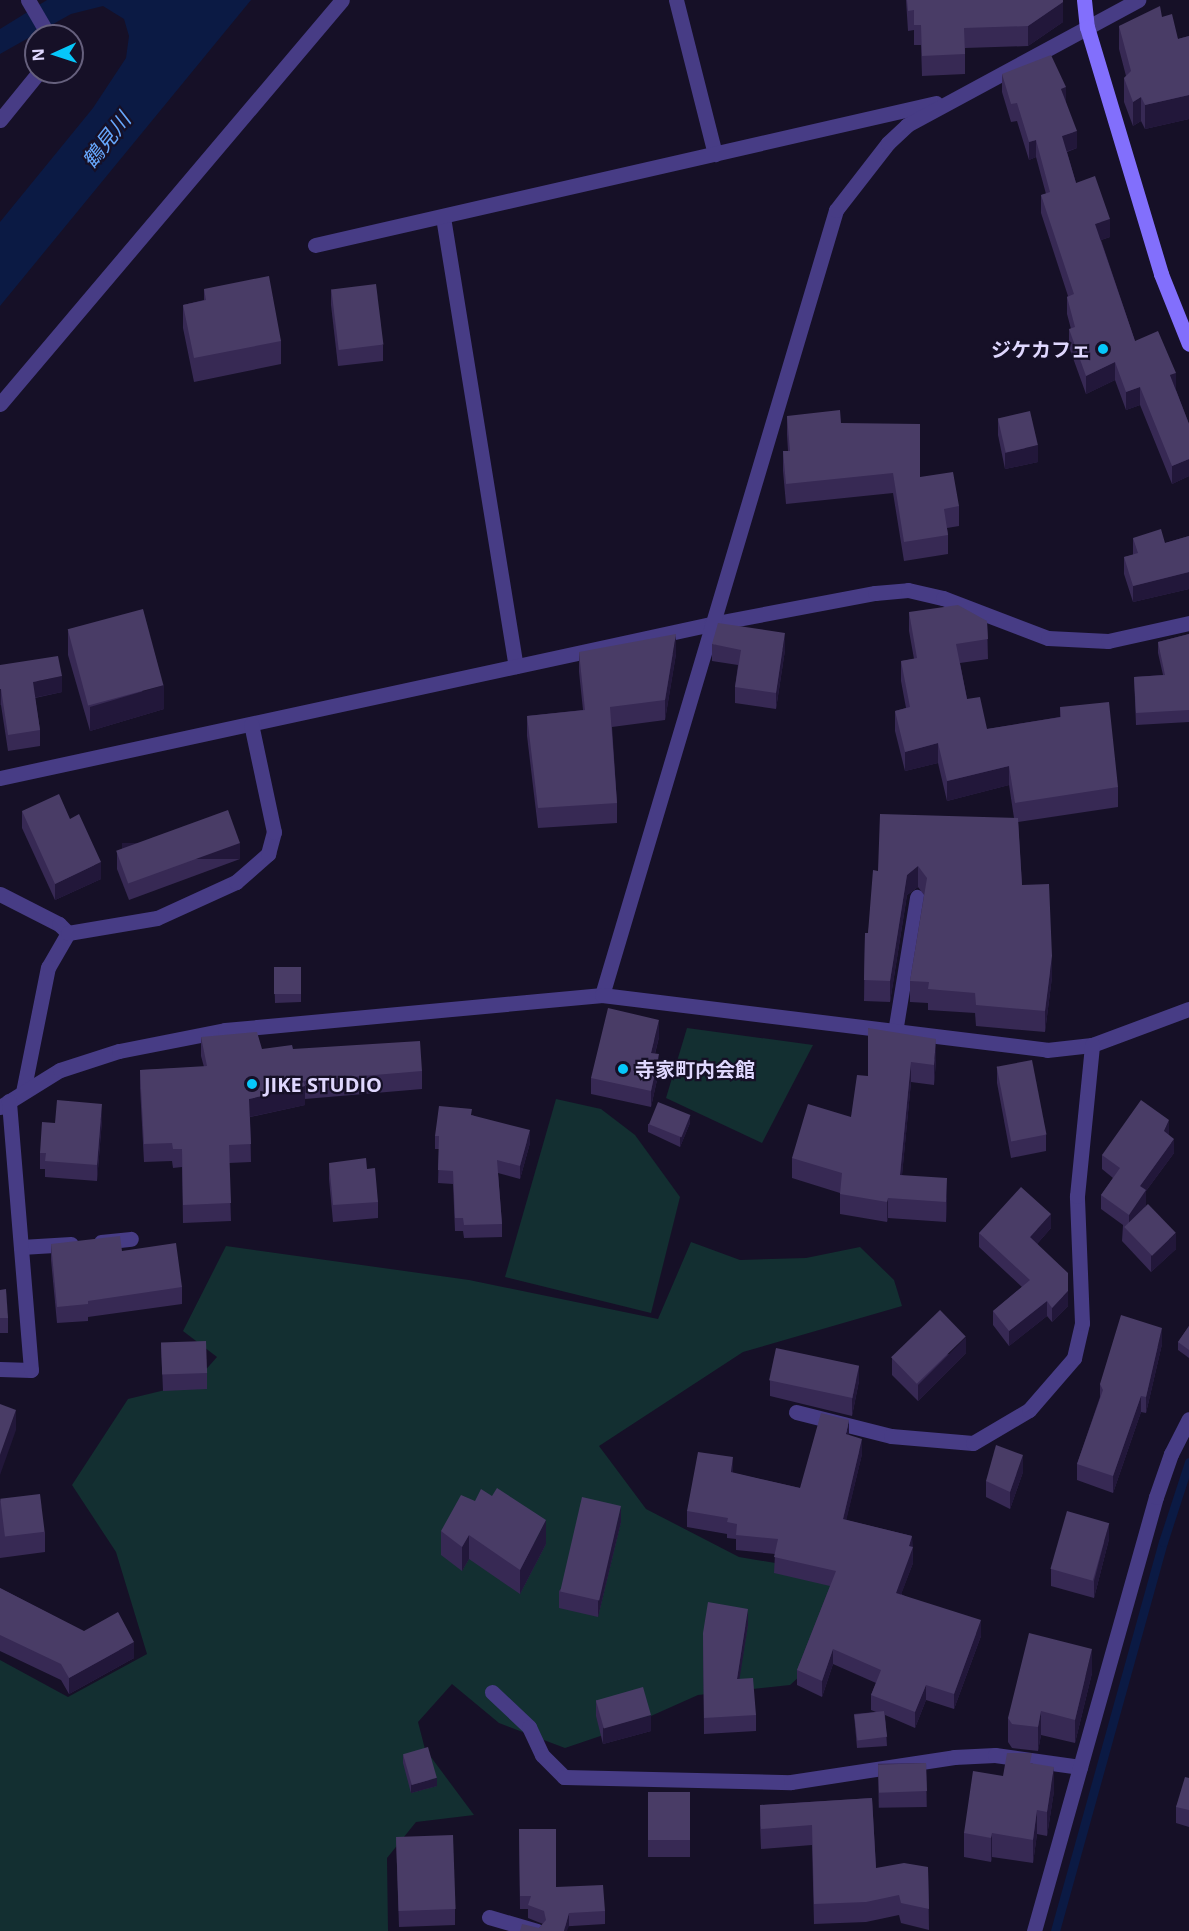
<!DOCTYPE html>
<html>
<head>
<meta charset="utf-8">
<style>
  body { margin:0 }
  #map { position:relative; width:1189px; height:1931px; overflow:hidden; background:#161027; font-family:"Open Sans","Noto Sans JP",sans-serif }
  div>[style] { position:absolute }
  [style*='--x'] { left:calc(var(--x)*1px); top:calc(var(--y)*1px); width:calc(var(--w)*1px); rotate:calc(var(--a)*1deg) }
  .green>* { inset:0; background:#132f31 }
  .water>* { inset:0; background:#0b1a44 }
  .stream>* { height:9px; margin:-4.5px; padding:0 4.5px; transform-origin:4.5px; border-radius:4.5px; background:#0b1a44 }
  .lane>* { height:15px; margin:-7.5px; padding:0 7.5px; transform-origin:7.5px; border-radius:7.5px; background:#473c85 }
  .street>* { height:15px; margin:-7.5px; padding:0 7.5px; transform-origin:7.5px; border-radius:7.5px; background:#473c85 }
  .secondary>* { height:15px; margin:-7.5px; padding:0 7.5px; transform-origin:7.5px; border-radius:7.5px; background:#826ffc }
  .wall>* { inset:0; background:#372954; transform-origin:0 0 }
  .shaded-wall>* { inset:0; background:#22173a; transform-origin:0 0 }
  .building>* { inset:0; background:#493c66; transform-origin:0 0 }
  .dots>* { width:16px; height:16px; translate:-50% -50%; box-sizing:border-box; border:3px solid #161027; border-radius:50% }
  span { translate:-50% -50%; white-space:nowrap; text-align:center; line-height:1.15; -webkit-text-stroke:4.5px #161027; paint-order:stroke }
  .poi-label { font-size:20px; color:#dfd7fe; font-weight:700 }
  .right { translate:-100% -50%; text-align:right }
  .left { translate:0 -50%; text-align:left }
  .water-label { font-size:21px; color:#67a7fc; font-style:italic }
  .north { position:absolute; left:24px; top:24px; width:60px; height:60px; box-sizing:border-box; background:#161027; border:2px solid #66607d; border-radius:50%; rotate:267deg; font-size:16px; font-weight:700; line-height:24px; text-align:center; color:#dfd7fe }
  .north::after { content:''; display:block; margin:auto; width:21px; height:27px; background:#06c7fa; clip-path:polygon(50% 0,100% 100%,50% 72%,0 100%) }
</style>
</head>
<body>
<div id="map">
  <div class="green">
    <div style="clip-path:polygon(687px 1028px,813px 1045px,762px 1143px,666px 1098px)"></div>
    <div style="clip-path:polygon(556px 1099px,601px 1109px,635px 1135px,680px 1197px,651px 1313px,505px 1277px)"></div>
    <div style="clip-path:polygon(691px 1242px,740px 1260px,806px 1258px,860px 1247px,894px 1280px,902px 1306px,743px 1352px,599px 1446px,646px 1509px,739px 1557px,852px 1576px,839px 1641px,790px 1685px,698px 1695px,624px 1728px,565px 1748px,499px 1723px,452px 1684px,418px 1722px,425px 1749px,474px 1815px,416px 1822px,387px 1858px,388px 1931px,0 1931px,0 1660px,68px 1697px,147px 1654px,116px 1552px,72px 1485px,128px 1399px,194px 1383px,217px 1357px,183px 1331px,226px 1246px,469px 1280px,658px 1319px)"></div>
  </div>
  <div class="water">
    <div style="clip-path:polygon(47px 0,251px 0,0 306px,0 222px,93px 108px,126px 58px,129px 36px,124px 19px,103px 6px,71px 14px,0 54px,0 29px)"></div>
  </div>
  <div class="stream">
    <div style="--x:1055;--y:1931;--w:404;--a:-74.5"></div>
    <div style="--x:1163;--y:1542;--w:84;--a:-72"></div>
  </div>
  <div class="lane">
    <div style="--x:0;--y:404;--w:529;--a:-49.75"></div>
    <div style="--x:895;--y:1032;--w:137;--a:-80.7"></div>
    <div style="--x:101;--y:1242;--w:30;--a:-6"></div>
    <div style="--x:21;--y:1247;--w:50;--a:-3.4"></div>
    <div style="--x:492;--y:1692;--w:51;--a:43.4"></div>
    <div style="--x:529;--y:1727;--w:31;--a:65"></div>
    <div style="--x:542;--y:1755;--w:31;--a:45"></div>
    <div style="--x:564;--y:1777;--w:227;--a:1.3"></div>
    <div style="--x:791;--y:1782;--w:165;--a:-8.7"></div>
    <div style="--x:954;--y:1757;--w:41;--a:-2.8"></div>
    <div style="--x:995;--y:1755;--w:86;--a:8"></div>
    <div style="--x:489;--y:1917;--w:50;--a:16.3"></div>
  </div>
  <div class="street">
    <div style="--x:28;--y:0;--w:42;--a:59.7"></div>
    <div style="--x:676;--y:0;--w:159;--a:75.8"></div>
    <div style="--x:0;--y:120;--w:62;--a:-50.9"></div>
    <div style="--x:443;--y:217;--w:455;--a:80.8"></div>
    <div style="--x:315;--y:245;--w:637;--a:-12.88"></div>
    <div style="--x:0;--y:778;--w:727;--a:-12.22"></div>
    <div style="--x:711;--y:624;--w:167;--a:-10.7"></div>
    <div style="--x:875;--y:593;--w:33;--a:-5"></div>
    <div style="--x:908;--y:590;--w:36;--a:13"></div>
    <div style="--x:943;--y:598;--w:112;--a:20.9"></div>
    <div style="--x:1048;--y:638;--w:60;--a:2.9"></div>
    <div style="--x:1108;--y:641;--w:83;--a:-12.5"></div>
    <div style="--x:0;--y:894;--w:66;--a:27"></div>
    <div style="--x:59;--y:924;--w:13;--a:45"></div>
    <div style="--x:68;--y:933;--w:39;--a:120"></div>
    <div style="--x:48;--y:967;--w:127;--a:101.3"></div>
    <div style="--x:68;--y:933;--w:90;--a:-9.6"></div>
    <div style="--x:157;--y:918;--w:87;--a:-24.5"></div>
    <div style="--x:236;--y:882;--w:43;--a:-41.2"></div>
    <div style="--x:268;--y:854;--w:23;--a:-75"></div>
    <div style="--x:274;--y:832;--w:110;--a:-102"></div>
    <div style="--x:602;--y:995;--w:819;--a:-73.4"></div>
    <div style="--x:836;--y:210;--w:85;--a:-52.2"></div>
    <div style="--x:888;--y:143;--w:26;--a:-43"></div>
    <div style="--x:907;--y:125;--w:263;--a:-28.4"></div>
    <div style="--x:0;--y:1107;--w:70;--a:-31.7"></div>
    <div style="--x:60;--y:1070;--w:62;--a:-17.9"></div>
    <div style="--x:119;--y:1051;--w:108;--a:-11.2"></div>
    <div style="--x:225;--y:1030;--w:379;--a:-5.3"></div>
    <div style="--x:602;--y:995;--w:448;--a:7"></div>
    <div style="--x:1047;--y:1050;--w:45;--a:-6.3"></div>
    <div style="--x:1092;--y:1045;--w:103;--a:-20.4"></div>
    <div style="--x:0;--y:1369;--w:31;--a:2"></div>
    <div style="--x:31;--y:1370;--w:270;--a:-94.7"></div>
    <div style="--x:796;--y:1412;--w:98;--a:14.2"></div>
    <div style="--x:891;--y:1436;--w:82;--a:4.9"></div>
    <div style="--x:973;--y:1443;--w:65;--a:-30.5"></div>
    <div style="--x:1029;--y:1410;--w:69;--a:-49.1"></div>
    <div style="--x:1074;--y:1358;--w:36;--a:-77"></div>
    <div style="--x:1082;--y:1323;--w:127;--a:-92.3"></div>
    <div style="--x:1077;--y:1196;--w:152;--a:-84.3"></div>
    <div style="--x:1034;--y:1931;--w:451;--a:-74.3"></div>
    <div style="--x:1156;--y:1497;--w:46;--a:-70.8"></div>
    <div style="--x:1171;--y:1454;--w:39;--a:-63"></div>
  </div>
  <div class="secondary">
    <div style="--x:1084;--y:0;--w:27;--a:84"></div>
    <div style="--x:1087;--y:27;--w:258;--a:73.3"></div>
    <div style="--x:1161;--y:274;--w:75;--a:68.2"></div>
  </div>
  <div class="wall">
    <div style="clip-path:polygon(906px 0,1063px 0,1063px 22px,1028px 46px,965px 48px,965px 74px,922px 76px,921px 45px,914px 45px,914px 30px,908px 31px)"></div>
    <div style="clip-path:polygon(1162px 17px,1178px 39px,1189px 36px,1189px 119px,1145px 129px,1141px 121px,1133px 126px,1124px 102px,1124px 78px,1126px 76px,1119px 49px,1119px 26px)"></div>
    <div style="clip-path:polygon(1002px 74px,1066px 103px,1077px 148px,1067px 152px,1076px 183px,1110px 237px,1101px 240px,1135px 341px,1176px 390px,1189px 424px,1189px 476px,1172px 484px,1140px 405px,1126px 410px,1115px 380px,1086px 394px,1069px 347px,1069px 329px,1071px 329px,1067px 314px,1067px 297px,1068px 296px,1041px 213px,1041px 195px,1046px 194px,1036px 157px,1029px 160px,1017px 121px,1011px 122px,1002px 92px)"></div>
    <div style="clip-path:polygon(204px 289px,281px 341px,281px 364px,194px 382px,183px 328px,183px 305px,204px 300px)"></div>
    <div style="clip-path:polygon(331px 289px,383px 345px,383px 361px,338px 366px,331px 305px)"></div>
    <div style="clip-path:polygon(787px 416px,841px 423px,920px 477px,959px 506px,959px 526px,947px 528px,948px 535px,948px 554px,904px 561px,893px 493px,786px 504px,783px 471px,783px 451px,788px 451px,787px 435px)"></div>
    <div style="clip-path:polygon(998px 419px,1038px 462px,1005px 469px,998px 435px)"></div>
    <div style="clip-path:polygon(1189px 536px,1189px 589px,1133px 602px,1124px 574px,1124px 557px,1133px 555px,1133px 538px,1165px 543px)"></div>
    <div style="clip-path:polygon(909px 612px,987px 621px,988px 659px,960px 663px,967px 699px,987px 729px,1060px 717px,1060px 707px,1118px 787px,1118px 807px,1018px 822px,1022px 885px,1052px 977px,1045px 1032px,976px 1026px,975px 1013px,928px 1010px,928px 1003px,910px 1002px,910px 981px,924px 895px,918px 887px,907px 895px,890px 1002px,864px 1001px,865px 933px,868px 933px,878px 871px,1014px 818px,1009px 785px,947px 801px,938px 763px,905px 771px,895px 731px,895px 711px,906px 708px,901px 681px,901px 661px,914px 659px,909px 631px)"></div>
    <div style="clip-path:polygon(68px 631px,164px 709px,90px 731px,68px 655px)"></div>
    <div style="clip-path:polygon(1189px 634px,1189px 722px,1136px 725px,1134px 677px,1163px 675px,1158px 653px,1158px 642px)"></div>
    <div style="clip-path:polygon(712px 644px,785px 650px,776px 709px,735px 703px,735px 687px,738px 665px,712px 661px)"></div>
    <div style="clip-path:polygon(579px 652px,676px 654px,665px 720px,612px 727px,617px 803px,617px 823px,538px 828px,527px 736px,527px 716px,583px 710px,579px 672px)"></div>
    <div style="clip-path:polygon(0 665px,62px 692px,35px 698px,40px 730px,40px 746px,8px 751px,1px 705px)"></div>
    <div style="clip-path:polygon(22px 811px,70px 819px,101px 879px,55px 900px,22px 828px)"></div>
    <div style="clip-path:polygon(117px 853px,240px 859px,129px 900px,117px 869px)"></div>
    <div style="clip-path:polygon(274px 967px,301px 994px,301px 1002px,275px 1003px)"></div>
    <div style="clip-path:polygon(868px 1028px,936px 1060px,934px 1085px,911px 1082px,902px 1175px,947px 1198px,946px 1222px,888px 1218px,887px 1222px,840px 1214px,840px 1193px,792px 1178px,792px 1158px,851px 1117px,868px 1076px)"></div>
    <div style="clip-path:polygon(201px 1037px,262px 1049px,293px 1049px,422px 1071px,422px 1089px,305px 1099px,305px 1105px,250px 1117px,251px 1162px,229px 1163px,231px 1221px,183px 1223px,182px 1167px,173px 1168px,172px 1161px,144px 1162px,140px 1088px,140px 1070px,204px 1067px,201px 1056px)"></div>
    <div style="clip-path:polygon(659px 1037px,655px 1054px,659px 1071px,651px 1107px,591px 1094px,591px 1078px)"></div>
    <div style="clip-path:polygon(997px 1066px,1046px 1135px,1046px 1151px,1011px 1158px,997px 1083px)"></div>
    <div style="clip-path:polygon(472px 1115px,530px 1143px,520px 1179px,498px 1173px,502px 1224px,502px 1237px,464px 1238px,463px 1231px,455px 1231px,453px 1184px,438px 1183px,439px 1149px,435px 1149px,435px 1136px)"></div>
    <div style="clip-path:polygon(102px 1120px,97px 1181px,45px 1177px,45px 1169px,40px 1169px,40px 1153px,55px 1123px)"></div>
    <div style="clip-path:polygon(690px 1123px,680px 1147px,648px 1132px,648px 1124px)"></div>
    <div style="clip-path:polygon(1169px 1135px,1174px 1153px,1146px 1191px,1146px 1205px,1144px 1207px,1176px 1249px,1151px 1272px,1122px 1241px,1123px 1225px,1101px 1209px,1101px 1195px,1113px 1178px,1102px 1169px,1102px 1155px)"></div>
    <div style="clip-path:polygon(329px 1163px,367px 1169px,378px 1202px,378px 1218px,333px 1222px,329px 1179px)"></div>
    <div style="clip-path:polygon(1051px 1228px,1037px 1244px,1068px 1306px,1052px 1322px,1047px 1316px,1009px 1346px,993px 1325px,993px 1311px,1022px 1287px,979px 1247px,979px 1233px)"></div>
    <div style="clip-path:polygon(51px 1244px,122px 1251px,182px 1287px,182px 1304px,88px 1317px,88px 1321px,57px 1323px,51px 1260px)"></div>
    <div style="clip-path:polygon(0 1290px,8px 1318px,8px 1333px,0 1333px)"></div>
    <div style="clip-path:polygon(1189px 1326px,1189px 1358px,1178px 1350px,1178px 1342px)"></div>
    <div style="clip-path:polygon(161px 1343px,207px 1373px,207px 1389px,163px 1391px)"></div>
    <div style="clip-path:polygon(1162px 1344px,1146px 1413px,1141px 1412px,1113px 1493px,1077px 1480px,1077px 1464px,1100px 1397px,1100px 1384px)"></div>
    <div style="clip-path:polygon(966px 1353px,918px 1401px,892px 1375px,892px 1358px)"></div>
    <div style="clip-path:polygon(770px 1380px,859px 1381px,852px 1416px,770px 1396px)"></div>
    <div style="clip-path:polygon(849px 1435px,862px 1454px,846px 1520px,912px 1536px,913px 1563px,901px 1594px,981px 1636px,954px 1709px,926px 1700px,915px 1728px,885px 1715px,887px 1746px,857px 1748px,854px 1714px,876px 1712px,871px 1710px,871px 1695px,876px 1683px,833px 1664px,822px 1697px,797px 1685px,797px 1670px,830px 1586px,774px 1573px,775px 1554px,736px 1550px,736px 1539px,727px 1538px,727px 1534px,687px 1527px,687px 1511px,733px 1473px,800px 1488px)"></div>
    <div style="clip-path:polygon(1023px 1472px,1010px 1509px,986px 1497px,986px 1481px)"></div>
    <div style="clip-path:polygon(0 1500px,45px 1532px,45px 1552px,0 1558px)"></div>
    <div style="clip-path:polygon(621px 1522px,598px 1617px,559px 1608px,559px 1591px)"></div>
    <div style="clip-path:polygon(441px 1531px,546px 1544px,520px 1594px,469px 1559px,462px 1571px,441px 1555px)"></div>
    <div style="clip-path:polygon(1109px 1539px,1094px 1598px,1051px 1586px,1051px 1569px)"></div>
    <div style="clip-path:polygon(0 1588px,134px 1658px,69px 1694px,61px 1680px,0 1651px)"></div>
    <div style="clip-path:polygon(748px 1625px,739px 1679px,756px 1715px,756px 1731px,704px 1734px,703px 1633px)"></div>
    <div style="clip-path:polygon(1092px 1673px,1075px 1743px,1041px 1735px,1038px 1751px,1012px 1748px,1008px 1742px,1008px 1718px)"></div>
    <div style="clip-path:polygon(596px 1700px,651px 1731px,603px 1744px,596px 1716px)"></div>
    <div style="clip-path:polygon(403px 1755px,437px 1786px,411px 1793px,403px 1763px)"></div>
    <div style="left:926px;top:1763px;width:44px;height:48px;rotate:89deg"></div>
    <div style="clip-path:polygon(1032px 1763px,1054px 1791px,1047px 1836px,1037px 1834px,1033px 1863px,992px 1857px,991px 1862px,964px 1857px,964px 1833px,1003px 1776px)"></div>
    <div style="clip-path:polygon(1189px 1778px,1189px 1827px,1176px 1823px,1176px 1807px)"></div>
    <div style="left:648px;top:1792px;width:42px;height:65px"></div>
    <div style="clip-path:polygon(872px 1798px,876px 1868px,928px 1867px,929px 1930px,901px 1923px,899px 1915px,866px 1922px,814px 1924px,812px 1845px,761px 1849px,760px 1825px,760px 1805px)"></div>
    <div style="clip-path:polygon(519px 1829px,556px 1887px,605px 1911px,605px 1924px,539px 1928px,543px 1924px,528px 1918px,528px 1909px,520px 1909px)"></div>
    <div style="clip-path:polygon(396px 1838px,455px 1909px,455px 1925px,399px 1927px)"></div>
  </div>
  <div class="shaded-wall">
    <div style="clip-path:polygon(1063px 2px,1063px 22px,1028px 46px,1028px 26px)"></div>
    <div style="clip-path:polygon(1066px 87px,1066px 104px,1061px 89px)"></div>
    <div style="clip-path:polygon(1189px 95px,1189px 119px,1145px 129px,1145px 105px)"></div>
    <div style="clip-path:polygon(1141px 97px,1141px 121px,1133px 126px,1133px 102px)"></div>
    <div style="clip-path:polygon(1077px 131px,1077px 148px,1062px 153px,1062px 136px)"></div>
    <div style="clip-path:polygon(1036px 140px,1036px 157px,1029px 160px,1029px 142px)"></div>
    <div style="clip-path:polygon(1110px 219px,1110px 237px,1095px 242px,1095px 224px)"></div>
    <div style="clip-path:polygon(1115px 362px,1115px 380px,1086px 394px,1086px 376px)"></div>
    <div style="clip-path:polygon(1176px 373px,1176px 391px,1170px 375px)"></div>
    <div style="clip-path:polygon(1140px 387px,1140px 405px,1126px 410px,1126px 392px)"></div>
    <div style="clip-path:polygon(1038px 445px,1038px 462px,1005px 469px,1005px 453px)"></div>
    <div style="clip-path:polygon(1189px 459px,1189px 476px,1172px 484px,1172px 466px)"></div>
    <div style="clip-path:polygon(1189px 572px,1189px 589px,1133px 602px,1133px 586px)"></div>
    <div style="clip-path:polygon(785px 633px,785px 650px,776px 709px,776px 693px)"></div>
    <div style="clip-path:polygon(676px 634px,676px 654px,665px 720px,665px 700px)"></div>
    <div style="clip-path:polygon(62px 676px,62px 692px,33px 698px,33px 682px)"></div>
    <div style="clip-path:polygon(164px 685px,164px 709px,90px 731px,90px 707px)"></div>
    <div style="left:0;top:689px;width:1px;height:16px"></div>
    <div style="clip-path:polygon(938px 743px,938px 763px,905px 771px,905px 752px)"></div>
    <div style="clip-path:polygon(1009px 766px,1009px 785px,947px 801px,947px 781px)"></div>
    <div style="left:240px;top:843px;width:16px;height:118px;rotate:90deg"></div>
    <div style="clip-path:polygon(101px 862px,101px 879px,55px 900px,55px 884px)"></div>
    <div style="clip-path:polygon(918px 866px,918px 887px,907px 895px,890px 1002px,890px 981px,907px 875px)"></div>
    <div style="clip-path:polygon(1052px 956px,1052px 977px,1045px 1032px,1045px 1011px)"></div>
    <div style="clip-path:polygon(659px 1020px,659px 1037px,651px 1069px,651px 1053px)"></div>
    <div style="clip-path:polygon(936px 1039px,936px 1060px,934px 1085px,934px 1065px)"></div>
    <div style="clip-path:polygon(659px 1054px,659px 1071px,651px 1107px,651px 1091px)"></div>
    <div style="clip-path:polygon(911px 1062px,911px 1082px,900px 1195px,900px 1175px)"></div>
    <div style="clip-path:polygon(305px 1086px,305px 1105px,249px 1117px,249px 1099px)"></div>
    <div style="clip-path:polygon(102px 1104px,102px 1120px,97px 1181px,97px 1165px)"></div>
    <div style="clip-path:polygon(690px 1115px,690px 1123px,680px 1147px,680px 1138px)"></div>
    <div style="clip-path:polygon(1169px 1120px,1169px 1134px,1164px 1145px,1164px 1131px)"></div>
    <div style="clip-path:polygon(530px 1130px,530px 1143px,520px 1179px,520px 1166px)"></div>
    <div style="clip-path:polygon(1174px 1139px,1174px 1153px,1146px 1191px,1146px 1205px,1129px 1229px,1129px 1215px,1140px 1186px)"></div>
    <div style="clip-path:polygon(947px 1178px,947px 1198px,946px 1222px,946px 1202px)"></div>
    <div style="clip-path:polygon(888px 1198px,888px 1218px,887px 1222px,887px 1202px)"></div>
    <div style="clip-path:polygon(1051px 1214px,1051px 1228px,1030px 1252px,1030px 1237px)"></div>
    <div style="clip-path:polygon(1176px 1233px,1176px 1249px,1151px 1272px,1151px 1256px)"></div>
    <div style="clip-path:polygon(1068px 1291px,1068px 1306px,1052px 1322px,1052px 1308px)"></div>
    <div style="clip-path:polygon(1047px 1301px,1047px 1316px,1009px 1346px,1009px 1331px)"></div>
    <div style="clip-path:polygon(1162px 1328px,1162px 1344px,1146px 1413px,1146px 1397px)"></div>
    <div style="clip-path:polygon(966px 1337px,966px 1353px,918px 1401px,918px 1385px)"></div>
    <div style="clip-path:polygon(859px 1365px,859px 1381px,852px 1416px,852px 1400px)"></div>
    <div style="clip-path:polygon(1141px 1396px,1141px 1412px,1113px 1493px,1113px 1476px)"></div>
    <div style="clip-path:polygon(16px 1410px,16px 1430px,0 1475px,0 1455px)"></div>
    <div style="clip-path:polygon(849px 1420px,849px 1435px,846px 1434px)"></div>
    <div style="clip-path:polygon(862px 1439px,862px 1454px,843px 1534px,843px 1519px)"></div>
    <div style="clip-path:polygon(1023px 1455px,1023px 1472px,1010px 1509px,1010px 1492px)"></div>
    <div style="clip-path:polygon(733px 1457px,733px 1473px,731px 1472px)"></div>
    <div style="clip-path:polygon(621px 1506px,621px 1522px,598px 1617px,598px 1601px)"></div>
    <div style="clip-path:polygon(546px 1520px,546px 1544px,520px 1594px,520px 1570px)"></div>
    <div style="clip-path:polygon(1109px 1523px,1109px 1539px,1094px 1598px,1094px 1581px)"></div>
    <div style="clip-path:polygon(469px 1535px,469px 1559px,462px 1571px,462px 1547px)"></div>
    <div style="clip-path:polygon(912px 1536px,913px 1563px,896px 1608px,896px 1593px,909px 1546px)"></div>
    <div style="clip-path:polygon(748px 1609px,748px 1625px,737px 1695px,737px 1679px)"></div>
    <div style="clip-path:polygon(981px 1620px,981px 1636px,954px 1709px,954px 1694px)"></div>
    <div style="clip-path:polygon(134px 1642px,134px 1658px,69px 1694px,69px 1678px)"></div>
    <div style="clip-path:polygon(833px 1649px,833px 1664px,822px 1697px,822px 1681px)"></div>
    <div style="clip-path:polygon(1092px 1649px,1092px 1673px,1075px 1743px,1075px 1720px)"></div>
    <div style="clip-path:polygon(926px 1685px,926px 1700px,915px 1728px,915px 1712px)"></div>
    <div style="clip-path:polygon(1041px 1711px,1041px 1735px,1038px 1751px,1038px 1727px)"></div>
    <div style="clip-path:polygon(651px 1715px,651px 1731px,603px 1744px,603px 1728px)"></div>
    <div style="clip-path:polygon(1054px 1767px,1054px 1791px,1047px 1836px,1047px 1812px)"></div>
    <div style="clip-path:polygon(437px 1778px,437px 1786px,411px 1793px,411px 1785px)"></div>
    <div style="clip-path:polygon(1037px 1810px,1037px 1834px,1033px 1863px,1033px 1840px)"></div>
    <div style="clip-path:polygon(992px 1833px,992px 1857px,991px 1862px,991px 1838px)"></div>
    <div style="clip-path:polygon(569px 1913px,569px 1926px,567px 1931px,564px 1931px)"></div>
  </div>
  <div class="building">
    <div style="clip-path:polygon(907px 0,1063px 0,1063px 2px,1028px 26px,964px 28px,965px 54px,922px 56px,921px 25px,914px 25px,914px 10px,908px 11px)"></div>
    <div style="clip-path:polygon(1160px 6px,1162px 17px,1172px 14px,1178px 39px,1189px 36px,1189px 95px,1145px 105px,1141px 97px,1133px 102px,1124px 78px,1131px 71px,1119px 26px)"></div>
    <div style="clip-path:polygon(1051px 55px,1066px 87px,1061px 89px,1077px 131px,1062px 136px,1076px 183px,1095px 176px,1110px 219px,1095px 224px,1135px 341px,1158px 331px,1176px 373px,1170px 375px,1189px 424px,1189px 459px,1172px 466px,1140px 387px,1126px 392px,1115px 362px,1086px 376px,1069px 329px,1075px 327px,1067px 297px,1074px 294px,1041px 195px,1050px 192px,1036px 140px,1029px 142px,1017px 103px,1011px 104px,1002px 74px)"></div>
    <div style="clip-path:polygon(269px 276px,281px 341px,194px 358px,183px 305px,206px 300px,204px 289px)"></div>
    <div style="left:376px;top:284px;width:61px;height:45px;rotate:83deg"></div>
    <div style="clip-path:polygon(840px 410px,841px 423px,920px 424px,920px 477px,953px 472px,959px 506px,944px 509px,948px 535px,904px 542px,893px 473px,786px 484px,783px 451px,790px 451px,787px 416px)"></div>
    <div style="left:1030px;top:411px;width:35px;height:33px;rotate:77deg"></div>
    <div style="clip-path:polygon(1161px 529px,1165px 543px,1189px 536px,1189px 572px,1133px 586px,1124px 557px,1138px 553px,1133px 538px)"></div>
    <div style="clip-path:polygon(958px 605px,987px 621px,988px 639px,956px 644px,967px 699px,980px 697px,987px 729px,1061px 717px,1060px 707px,1109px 702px,1118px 787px,1015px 803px,1009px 766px,947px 781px,938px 743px,905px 752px,895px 711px,910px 707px,901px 661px,917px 658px,909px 612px)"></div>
    <div style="left:143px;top:609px;width:79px;height:78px;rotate:75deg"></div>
    <div style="clip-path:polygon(718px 623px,785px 633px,776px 693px,735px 687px,741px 650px,712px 644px)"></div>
    <div style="clip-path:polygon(676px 634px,665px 700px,610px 707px,617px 803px,538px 808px,527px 716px,585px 710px,579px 652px)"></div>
    <div style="clip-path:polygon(1189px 634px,1189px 710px,1136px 713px,1134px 677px,1165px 675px,1158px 642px)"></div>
    <div style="clip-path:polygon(58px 656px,62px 676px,33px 682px,40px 730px,8px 735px,1px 689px,0 689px,0 665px)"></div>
    <div style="clip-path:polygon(59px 794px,70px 819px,79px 814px,101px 862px,55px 884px,22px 811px)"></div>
    <div style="left:228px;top:810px;width:35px;height:119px;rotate:70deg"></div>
    <div style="clip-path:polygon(880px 814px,1018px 818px,1022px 885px,1049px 884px,1052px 956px,1045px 1011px,976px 1005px,975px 993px,928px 989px,929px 982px,910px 981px,927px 878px,918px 866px,907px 875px,890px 981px,864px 980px,865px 933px,868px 933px,873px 870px,878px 871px)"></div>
    <div style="left:274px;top:967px;width:27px;height:27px"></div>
    <div style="clip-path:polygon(608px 1008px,659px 1020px,651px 1053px,659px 1054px,651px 1091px,591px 1078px)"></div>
    <div style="clip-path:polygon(868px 1028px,936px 1039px,934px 1065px,911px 1062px,900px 1175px,947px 1178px,946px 1202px,888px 1198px,887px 1202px,840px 1194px,842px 1173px,792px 1158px,808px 1104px,851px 1117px,857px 1075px,868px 1076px)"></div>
    <div style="clip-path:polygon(257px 1032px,262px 1049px,292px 1045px,293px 1049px,420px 1041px,422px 1071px,303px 1081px,305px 1086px,249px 1099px,251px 1144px,229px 1145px,231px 1203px,183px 1205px,182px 1149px,173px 1149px,172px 1143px,144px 1144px,140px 1070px,207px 1066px,201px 1037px)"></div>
    <div style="left:1032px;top:1060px;width:76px;height:36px;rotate:79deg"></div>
    <div style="clip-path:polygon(57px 1100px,102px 1104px,97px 1165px,45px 1161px,46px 1153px,40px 1153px,42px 1122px,55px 1123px)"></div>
    <div style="clip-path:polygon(1141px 1100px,1169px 1120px,1164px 1131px,1174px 1139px,1140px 1186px,1146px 1190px,1129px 1215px,1101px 1195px,1120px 1168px,1102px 1155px)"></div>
    <div style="left:658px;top:1102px;width:35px;height:24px;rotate:22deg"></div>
    <div style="clip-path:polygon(439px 1106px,472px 1109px,471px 1115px,530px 1130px,520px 1166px,497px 1160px,502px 1224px,464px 1225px,463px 1218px,455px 1218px,453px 1171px,438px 1170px,439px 1136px,435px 1136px)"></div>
    <div style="clip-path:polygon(366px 1158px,367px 1169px,375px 1168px,378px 1202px,333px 1205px,329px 1163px)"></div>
    <div style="clip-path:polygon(1021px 1187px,1051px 1214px,1030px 1237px,1068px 1273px,1068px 1291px,1052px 1308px,1047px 1301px,1009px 1331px,993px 1311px,1030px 1280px,979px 1233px)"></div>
    <div style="left:1148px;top:1204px;width:40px;height:33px;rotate:46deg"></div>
    <div style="clip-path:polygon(120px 1236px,122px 1251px,176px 1243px,182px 1287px,88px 1301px,88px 1304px,57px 1307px,51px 1244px)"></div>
    <div style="clip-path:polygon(6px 1289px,8px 1318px,0 1318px,0 1290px)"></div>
    <div style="left:940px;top:1310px;width:37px;height:68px;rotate:46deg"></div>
    <div style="clip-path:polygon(1121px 1315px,1162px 1328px,1146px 1397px,1141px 1396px,1113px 1476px,1077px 1464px,1103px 1390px,1100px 1384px)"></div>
    <div style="clip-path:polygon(1189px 1326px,1189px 1350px,1178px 1342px)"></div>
    <div style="left:206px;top:1341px;width:32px;height:45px;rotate:88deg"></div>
    <div style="left:776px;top:1348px;width:85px;height:33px;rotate:12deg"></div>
    <div style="clip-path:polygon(0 1404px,16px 1410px,0 1455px)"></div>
    <div style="clip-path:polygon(821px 1413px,849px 1420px,846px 1434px,862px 1439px,843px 1519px,912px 1536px,909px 1546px,913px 1547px,896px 1593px,981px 1620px,954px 1694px,926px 1685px,915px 1712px,871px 1695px,881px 1670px,833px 1649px,822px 1681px,797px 1670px,836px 1571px,774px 1557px,778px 1539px,736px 1535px,737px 1524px,727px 1522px,728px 1518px,687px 1511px,698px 1452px,733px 1457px,731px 1472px,800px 1488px)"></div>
    <div style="clip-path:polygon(996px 1445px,1023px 1455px,1010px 1492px,986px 1481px)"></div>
    <div style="clip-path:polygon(497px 1488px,546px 1520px,520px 1570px,469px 1535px,462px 1547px,441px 1531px,461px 1495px,475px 1501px,481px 1489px,492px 1496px)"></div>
    <div style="left:40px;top:1494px;width:38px;height:40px;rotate:83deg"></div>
    <div style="left:582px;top:1497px;width:40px;height:97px;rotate:13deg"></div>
    <div style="left:1067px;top:1511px;width:44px;height:60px;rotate:16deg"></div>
    <div style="clip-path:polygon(0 1588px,84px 1631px,118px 1612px,134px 1642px,69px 1678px,61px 1664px,0 1635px)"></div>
    <div style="clip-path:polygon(708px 1602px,748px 1609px,737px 1679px,753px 1678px,756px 1715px,704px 1718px,703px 1633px)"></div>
    <div style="clip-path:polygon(1029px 1633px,1092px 1649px,1075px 1720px,1041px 1711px,1038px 1727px,1012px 1724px,1008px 1718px)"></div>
    <div style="left:643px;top:1687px;width:29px;height:49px;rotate:74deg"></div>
    <div style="left:884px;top:1711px;width:26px;height:30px;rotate:83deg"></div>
    <div style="left:428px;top:1747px;width:32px;height:26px;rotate:74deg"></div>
    <div style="clip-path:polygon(1007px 1753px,1032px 1753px,1030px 1763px,1054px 1767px,1047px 1812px,1037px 1810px,1033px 1840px,992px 1833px,991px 1838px,964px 1833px,973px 1771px,1003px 1776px)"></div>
    <div style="left:926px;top:1763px;width:28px;height:48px;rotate:88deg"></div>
    <div style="clip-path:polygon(1185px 1777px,1189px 1778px,1189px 1810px,1176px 1807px)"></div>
    <div style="left:648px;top:1792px;width:42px;height:48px"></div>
    <div style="clip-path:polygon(872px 1798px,876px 1868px,904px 1863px,928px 1867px,929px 1909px,901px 1903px,899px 1895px,866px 1902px,814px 1904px,812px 1825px,761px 1829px,760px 1805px)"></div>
    <div style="clip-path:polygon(519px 1829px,556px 1829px,556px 1887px,603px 1885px,605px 1911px,569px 1913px,564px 1931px,520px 1931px,522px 1924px,539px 1928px,546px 1920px,544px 1911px,528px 1905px,531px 1896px,520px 1896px)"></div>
    <div style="left:453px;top:1835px;width:74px;height:57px;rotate:88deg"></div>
  </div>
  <div class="dots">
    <div style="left:1103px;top:349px;background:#06c7fa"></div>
    <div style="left:623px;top:1069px;background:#06c7fa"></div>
    <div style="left:252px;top:1084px;background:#06c7fa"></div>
  </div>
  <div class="poi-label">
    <span class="right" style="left:1091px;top:349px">ジケカフェ</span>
    <span class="left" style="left:635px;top:1069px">寺家町内会館</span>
    <span class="left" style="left:264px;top:1084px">JIKE STUDIO</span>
  </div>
  <div class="water-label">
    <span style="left:106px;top:140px;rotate:-52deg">鶴見川</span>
  </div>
  <div class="north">N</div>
</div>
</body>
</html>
